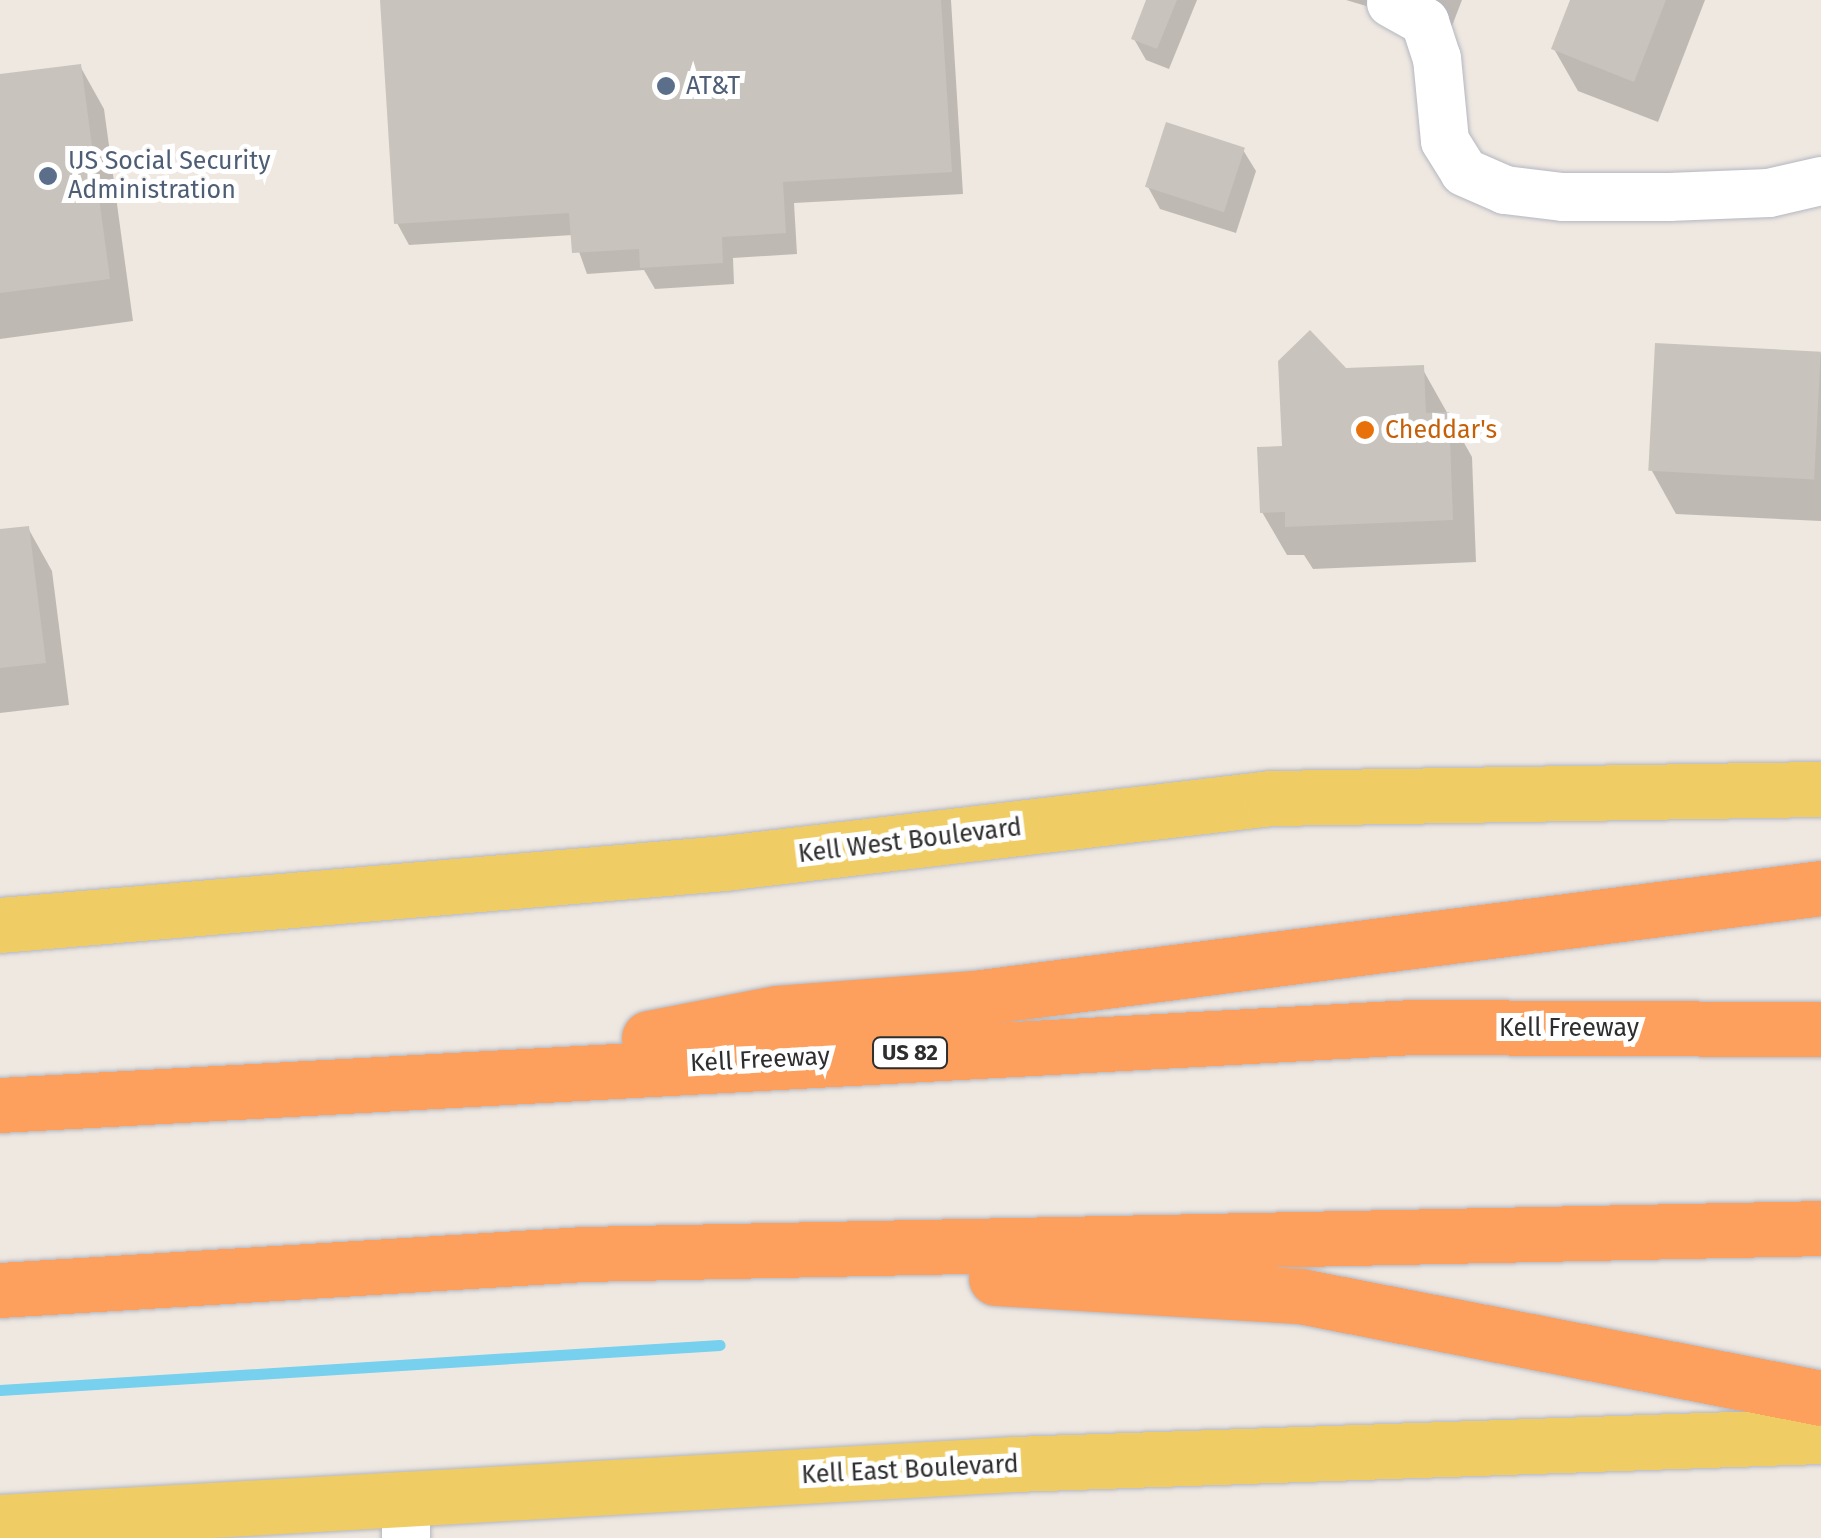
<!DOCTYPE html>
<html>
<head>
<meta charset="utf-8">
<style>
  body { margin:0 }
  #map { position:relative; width:1821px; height:1538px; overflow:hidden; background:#efe8e1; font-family:"Fira Sans",sans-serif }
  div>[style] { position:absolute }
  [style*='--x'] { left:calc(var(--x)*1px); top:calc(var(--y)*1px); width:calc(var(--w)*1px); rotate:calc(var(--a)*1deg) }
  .shadow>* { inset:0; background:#0003 }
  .stream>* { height:11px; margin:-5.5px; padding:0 5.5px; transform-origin:5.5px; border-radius:5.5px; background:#76d0ee }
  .building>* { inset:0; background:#c8c3bc; transform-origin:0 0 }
  .roads { filter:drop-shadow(0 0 2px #b4b7c1) drop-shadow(0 0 2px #b4b7c1) }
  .minor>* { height:48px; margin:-24px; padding:0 24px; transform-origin:24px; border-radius:24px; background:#fff }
  .major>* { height:55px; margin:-27.5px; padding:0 27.5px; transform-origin:27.5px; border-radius:27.5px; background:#f0cd64 }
  .highway>* { height:55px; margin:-27.5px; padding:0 27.5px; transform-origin:27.5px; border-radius:27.5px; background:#fda05d }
  .dots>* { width:28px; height:28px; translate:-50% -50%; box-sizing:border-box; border:5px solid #fff; border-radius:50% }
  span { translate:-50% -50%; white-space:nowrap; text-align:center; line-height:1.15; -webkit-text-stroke:10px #fff; paint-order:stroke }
  .shield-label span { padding:2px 8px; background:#fff; border:2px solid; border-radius:8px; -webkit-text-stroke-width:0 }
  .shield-label { font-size:22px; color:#2e2e2e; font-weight:700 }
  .service-label { font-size:25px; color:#4e5e75 }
  .left { translate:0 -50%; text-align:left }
  .food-label { font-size:25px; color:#c56008 }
  .street-label { font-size:25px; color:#2e2e2e }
</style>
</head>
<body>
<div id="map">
  <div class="shadow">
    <div style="clip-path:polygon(383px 0,951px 0,963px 194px,794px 203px,797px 254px,733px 258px,734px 284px,655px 289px,644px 270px,587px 274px,573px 235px,409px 245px,397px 223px)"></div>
    <div style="clip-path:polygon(1149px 0,1197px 0,1169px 69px,1146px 60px,1134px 39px)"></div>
    <div style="clip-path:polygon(1346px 0,1462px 0,1450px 31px)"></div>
    <div style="clip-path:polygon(1573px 0,1705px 0,1658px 122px,1578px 91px,1554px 49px)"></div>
    <div style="clip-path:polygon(80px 66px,104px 109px,133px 321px,0 339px,0 77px)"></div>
    <div style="clip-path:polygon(1243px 150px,1256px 171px,1236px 233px,1160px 209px,1148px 187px)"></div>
    <div style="clip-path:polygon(1821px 353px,1821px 521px,1676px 514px,1652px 471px)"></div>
    <div style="clip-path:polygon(1422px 368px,1472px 457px,1476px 562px,1313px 569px,1304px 555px,1287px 555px,1262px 512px,1284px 448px,1345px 371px)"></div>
    <div style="clip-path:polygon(28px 528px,52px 571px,69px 705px,0 713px,0 532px)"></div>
  </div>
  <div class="stream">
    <div style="--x:0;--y:1390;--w:721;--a:-3.58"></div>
  </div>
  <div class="building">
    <div style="clip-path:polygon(380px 0,941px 0,952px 172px,783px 182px,786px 233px,722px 237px,723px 263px,640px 268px,639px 249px,572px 253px,569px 213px,394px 224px)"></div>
    <div style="clip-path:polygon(1146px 0,1177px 0,1157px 49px,1131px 39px)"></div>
    <div style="clip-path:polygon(1570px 0,1666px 0,1634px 82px,1551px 49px)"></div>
    <div style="clip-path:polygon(81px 64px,110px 279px,0 293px,0 74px)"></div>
    <div style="left:1166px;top:122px;width:83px;height:68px;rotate:18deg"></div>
    <div style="clip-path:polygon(1310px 330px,1346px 368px,1424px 365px,1426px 413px,1449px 412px,1453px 520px,1285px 527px,1285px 512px,1260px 513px,1257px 447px,1282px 446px,1278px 361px)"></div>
    <div style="left:1655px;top:343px;width:166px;height:128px;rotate:3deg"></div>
    <div style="clip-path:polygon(29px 526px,46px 663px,0 668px,0 529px)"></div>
  </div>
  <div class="roads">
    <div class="minor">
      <div style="--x:1391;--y:3;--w:39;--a:29"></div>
      <div style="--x:1425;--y:22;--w:38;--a:72"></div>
      <div style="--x:1437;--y:58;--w:83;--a:84.5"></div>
      <div style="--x:1445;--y:141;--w:36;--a:58"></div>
      <div style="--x:1464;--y:172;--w:45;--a:23.7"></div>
      <div style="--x:1505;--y:190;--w:58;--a:6.9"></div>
      <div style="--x:1563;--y:197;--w:106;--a:0"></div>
      <div style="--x:1669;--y:197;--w:100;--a:-2.3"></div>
      <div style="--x:1769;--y:193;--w:53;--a:-13"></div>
      <div style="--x:406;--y:1497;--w:41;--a:90"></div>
    </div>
    <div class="major">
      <div style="--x:0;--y:925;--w:727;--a:-4.89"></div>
      <div style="--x:724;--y:863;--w:551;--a:-6.78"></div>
      <div style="--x:1271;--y:798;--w:550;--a:-0.94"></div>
      <div style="--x:0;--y:1522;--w:1016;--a:-3.27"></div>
      <div style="--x:1014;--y:1464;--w:807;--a:-1.99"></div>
    </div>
    <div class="highway">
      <div style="--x:649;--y:1038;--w:130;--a:-11.1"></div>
      <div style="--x:777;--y:1013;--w:198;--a:-4.4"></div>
      <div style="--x:974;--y:998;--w:854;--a:-7.4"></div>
      <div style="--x:0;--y:1105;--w:1413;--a:-3.16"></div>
      <div style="--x:1411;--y:1027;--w:410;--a:0.3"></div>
      <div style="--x:996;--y:1278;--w:305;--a:3.4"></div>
      <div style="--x:1300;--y:1296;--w:531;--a:11.08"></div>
      <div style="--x:0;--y:1290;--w:585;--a:-3.53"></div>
      <div style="--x:584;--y:1254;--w:1237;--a:-1.2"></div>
    </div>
  </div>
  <div class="dots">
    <div style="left:666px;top:86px;background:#5c6f8a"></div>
    <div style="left:48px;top:176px;background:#5c6f8a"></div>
    <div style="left:1365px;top:430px;background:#e8710a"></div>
  </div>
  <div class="shield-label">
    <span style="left:910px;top:1053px">US 82</span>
  </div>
  <div class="service-label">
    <span class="left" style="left:686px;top:86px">AT&amp;T</span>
    <span class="left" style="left:68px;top:176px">US Social Security<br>Administration</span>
  </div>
  <div class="food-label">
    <span class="left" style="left:1385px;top:430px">Cheddar's</span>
  </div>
  <div class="street-label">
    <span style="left:910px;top:841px;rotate:-7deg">Kell West Boulevard</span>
    <span style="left:1569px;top:1028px">Kell Freeway</span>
    <span style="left:760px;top:1060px;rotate:-3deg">Kell Freeway</span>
    <span style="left:910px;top:1470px;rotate:-3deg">Kell East Boulevard</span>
  </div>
</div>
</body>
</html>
